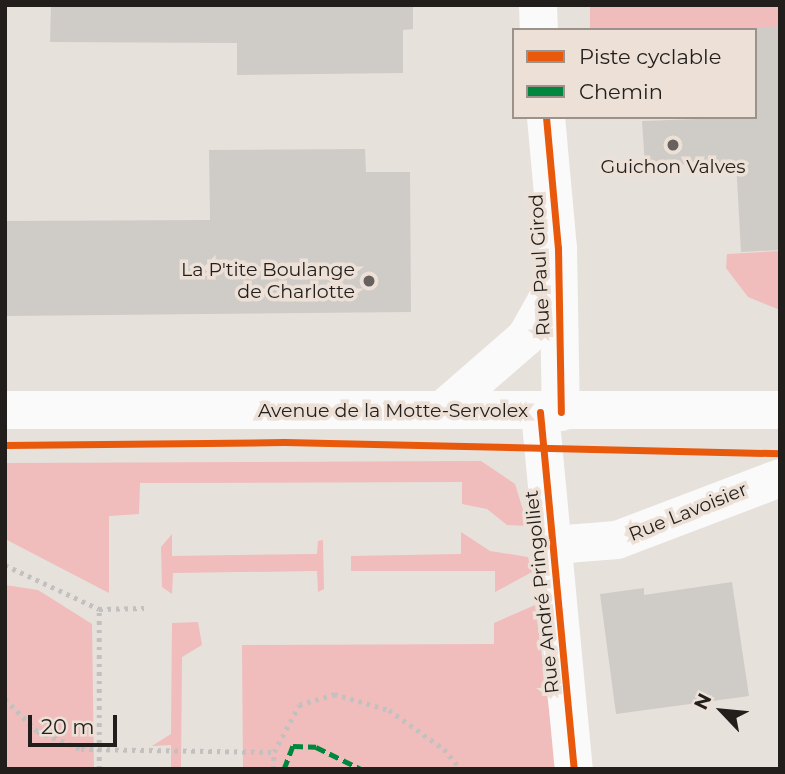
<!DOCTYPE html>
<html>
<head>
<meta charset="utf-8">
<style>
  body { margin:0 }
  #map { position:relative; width:785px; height:774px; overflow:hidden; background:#e7e1dc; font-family:Montserrat,sans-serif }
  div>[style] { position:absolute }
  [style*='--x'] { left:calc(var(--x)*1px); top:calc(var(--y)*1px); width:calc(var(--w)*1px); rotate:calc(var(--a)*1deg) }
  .green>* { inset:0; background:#f0bcbc; transform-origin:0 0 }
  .building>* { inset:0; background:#cfcbc7 }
  .path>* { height:4.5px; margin-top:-2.25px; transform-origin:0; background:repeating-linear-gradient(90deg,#c2c1bf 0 3.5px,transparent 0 8.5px) }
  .minor>* { height:38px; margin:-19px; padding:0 19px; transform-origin:19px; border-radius:19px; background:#fbfafa }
  .major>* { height:38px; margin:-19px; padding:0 19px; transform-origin:19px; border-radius:19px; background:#fbfafa }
  .quiet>* { height:5px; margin-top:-2.5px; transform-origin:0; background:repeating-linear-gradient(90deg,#00873e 0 10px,transparent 0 15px) }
  .cycleway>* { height:7px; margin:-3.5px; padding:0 3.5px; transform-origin:3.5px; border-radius:3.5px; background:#e8590c }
  .dots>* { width:19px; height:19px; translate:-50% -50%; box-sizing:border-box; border:4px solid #ece0d7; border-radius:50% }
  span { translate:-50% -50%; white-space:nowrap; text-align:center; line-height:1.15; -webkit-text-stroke:7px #ece0d7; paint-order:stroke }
  .poi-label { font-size:19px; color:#221e1b }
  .right { translate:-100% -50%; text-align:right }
  .street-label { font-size:19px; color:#221e1b }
  .frame { position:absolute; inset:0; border:7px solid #221e1b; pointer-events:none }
  .legend { position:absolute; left:512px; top:28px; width:245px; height:91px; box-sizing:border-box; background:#ece0d7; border:2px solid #9b928c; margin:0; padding:9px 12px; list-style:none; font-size:21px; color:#221e1b }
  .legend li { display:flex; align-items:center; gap:14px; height:35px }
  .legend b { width:35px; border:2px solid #9b928c }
  .north { position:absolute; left:687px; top:676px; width:70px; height:70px; -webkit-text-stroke:5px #ece0d7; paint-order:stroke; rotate:296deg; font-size:19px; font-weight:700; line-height:28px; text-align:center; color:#221e1b }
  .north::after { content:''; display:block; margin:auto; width:24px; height:32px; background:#221e1b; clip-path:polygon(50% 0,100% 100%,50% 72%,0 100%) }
  .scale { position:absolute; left:28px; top:715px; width:89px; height:32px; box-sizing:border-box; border:4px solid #221e1b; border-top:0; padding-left:9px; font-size:21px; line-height:24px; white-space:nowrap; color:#221e1b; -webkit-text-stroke:5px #ece0d7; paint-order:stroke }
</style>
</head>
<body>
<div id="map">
  <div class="green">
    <div style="left:590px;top:5px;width:190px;height:25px"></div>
    <div style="clip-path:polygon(780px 251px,780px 310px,748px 297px,726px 268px,727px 254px)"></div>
    <div style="clip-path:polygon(481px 461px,515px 484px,528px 526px,507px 525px,487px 509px,462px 504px,462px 482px,140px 483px,139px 514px,109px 516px,109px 593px,5px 539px,5px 463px)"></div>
    <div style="clip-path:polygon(461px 532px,490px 551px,528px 557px,532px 572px,495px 592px,495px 571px,351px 571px,351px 556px,461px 554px)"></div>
    <div style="clip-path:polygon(172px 534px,172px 556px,317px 554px,318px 541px,323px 540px,324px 589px,318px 592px,317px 571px,173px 573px,172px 594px,162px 587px,161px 547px)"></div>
    <div style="clip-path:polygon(5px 585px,38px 590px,92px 624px,94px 769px,5px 769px)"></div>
    <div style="clip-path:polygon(535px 605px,557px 769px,243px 769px,242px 645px,494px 644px,494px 623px)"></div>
    <div style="clip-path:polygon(198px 622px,202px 645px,182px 657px,181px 769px,171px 769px,171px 745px,152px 746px,171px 734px,172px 623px)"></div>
  </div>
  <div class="building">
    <div style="clip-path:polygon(51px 5px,413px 5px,413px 29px,403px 30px,403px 73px,237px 75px,237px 43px,50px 42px)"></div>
    <div style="clip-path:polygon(780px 26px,780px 250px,741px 252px,736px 162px,645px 166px,642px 121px,755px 117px,755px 28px)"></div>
    <div style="clip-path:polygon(365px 149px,366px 172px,410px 172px,411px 312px,5px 316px,5px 221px,210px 220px,209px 150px)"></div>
    <div style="clip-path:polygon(732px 582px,749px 696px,616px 714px,600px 594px,644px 588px,644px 595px)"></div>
  </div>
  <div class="path">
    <div style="--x:5;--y:565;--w:104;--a:25.1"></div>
    <div style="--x:99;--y:609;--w:45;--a:-1.3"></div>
    <div style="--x:5;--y:699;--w:45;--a:45"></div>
    <div style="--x:37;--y:731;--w:48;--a:22.2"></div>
    <div style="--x:81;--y:749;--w:193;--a:0.9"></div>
    <div style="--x:99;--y:769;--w:160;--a:-90"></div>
    <div style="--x:273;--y:769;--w:17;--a:-87"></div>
    <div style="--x:274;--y:752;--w:53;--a:-62"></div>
    <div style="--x:299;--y:705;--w:37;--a:-17"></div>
    <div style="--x:334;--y:694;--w:57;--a:16.2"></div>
    <div style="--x:389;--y:710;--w:67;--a:35.3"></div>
    <div style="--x:444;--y:749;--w:26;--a:50"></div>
  </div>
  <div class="minor">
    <div style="--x:538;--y:5;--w:25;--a:88"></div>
    <div style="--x:546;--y:117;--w:132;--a:84.8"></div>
    <div style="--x:558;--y:248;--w:164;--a:89"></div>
    <div style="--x:442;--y:410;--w:111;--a:-41"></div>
    <div style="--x:526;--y:337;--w:65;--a:-60.7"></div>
    <div style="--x:540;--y:412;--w:359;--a:84.6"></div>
    <div style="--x:554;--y:545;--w:63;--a:-4.5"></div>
    <div style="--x:617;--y:540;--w:174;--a:-20.8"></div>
  </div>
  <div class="major">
    <div style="--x:5;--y:410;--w:775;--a:0"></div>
  </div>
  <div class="quiet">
    <div style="--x:284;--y:769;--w:25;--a:-69"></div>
    <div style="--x:293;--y:746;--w:23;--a:2"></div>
    <div style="--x:316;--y:747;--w:50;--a:26.1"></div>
  </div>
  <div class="cycleway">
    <div style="--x:546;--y:117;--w:132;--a:84.8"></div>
    <div style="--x:558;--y:248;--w:164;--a:89"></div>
    <div style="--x:540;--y:412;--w:359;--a:84.6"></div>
    <div style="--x:5;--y:445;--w:279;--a:-0.6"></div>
    <div style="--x:284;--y:442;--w:496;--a:1.3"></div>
  </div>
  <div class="dots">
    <div style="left:673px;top:145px;background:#67625f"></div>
    <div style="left:369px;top:281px;background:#67625f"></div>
  </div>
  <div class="poi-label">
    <span style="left:673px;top:167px">Guichon Valves</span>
    <span class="right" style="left:355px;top:281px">La P'tite Boulange<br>de Charlotte</span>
  </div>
  <div class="street-label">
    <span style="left:540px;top:265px;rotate:-93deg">Rue Paul Girod</span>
    <span style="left:393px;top:411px">Avenue de la Motte-Servolex</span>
    <span style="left:688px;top:512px;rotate:-22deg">Rue Lavoisier</span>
    <span style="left:542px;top:592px;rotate:-96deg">Rue André Pringolliet</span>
  </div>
  <div class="frame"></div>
  <ul class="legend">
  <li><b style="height:9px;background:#e8590c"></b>Piste cyclable</li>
  <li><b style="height:9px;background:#00873e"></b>Chemin</li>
  </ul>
  <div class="north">N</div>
  <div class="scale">20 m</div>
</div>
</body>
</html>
